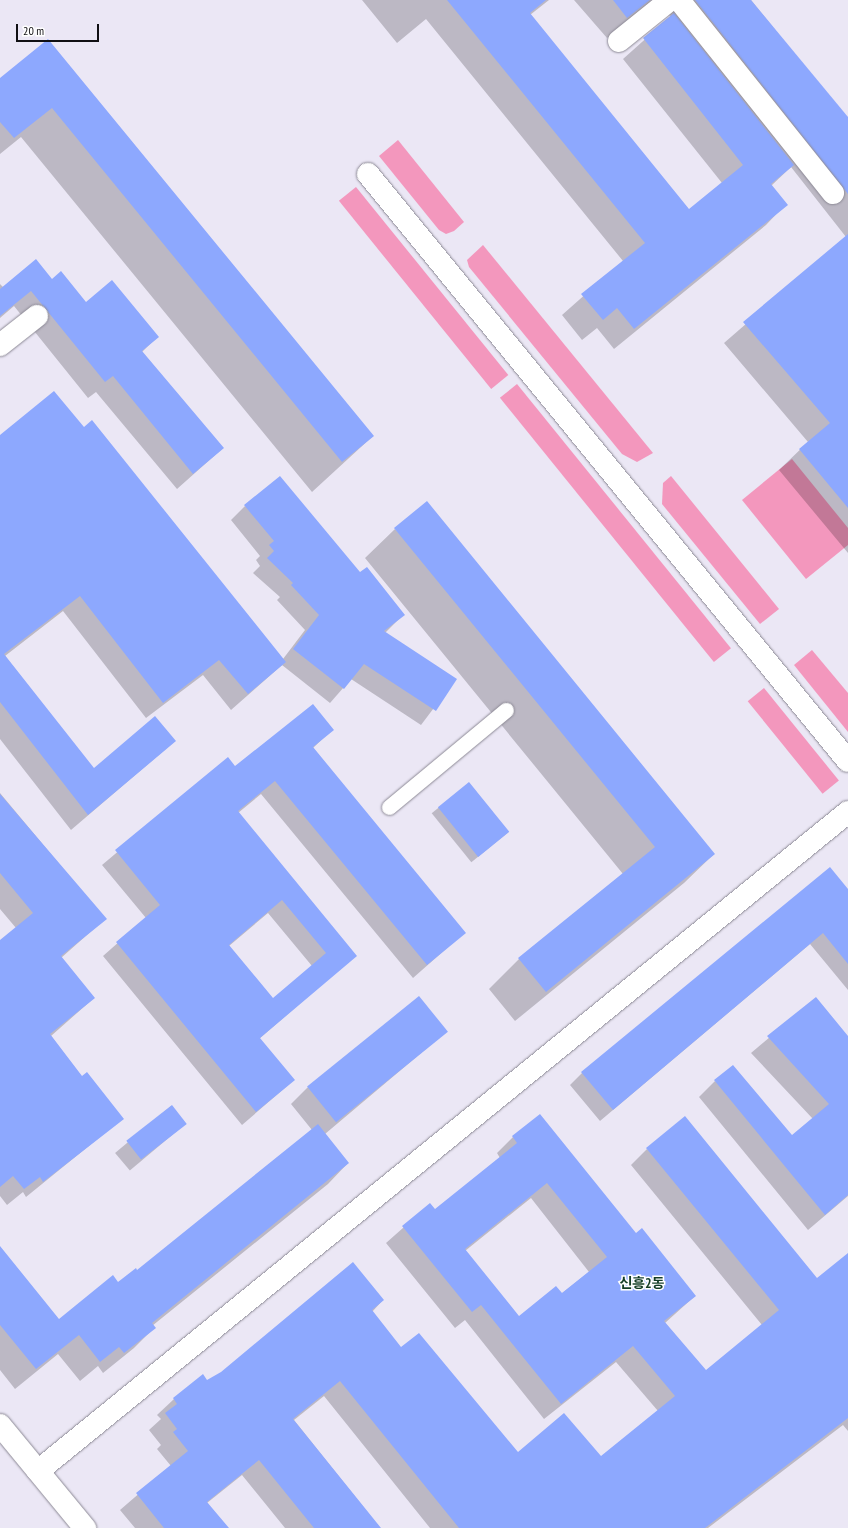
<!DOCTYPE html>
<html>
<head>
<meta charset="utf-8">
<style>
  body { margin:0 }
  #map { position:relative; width:848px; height:1528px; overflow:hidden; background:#ebe7f5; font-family:"PT Sans Narrow","Noto Sans KR",sans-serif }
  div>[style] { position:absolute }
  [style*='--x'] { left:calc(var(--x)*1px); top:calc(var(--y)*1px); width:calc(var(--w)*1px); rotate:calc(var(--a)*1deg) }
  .green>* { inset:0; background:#f397bd; transform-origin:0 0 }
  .shadow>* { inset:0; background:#0003; transform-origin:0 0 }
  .building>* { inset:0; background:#8da8fe; transform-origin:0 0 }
  .roads { filter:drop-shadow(0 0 1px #8c8995) drop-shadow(0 0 1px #8c8995) }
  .lane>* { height:15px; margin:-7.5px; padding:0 7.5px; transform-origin:7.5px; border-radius:7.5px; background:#fff }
  .street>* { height:22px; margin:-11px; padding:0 11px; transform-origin:11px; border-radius:11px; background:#fff }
  .secondary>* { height:22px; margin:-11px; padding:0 11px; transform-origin:11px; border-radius:11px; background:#fff }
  span { translate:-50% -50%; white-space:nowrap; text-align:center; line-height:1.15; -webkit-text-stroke:3px #fff; paint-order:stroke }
  .quarter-label { font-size:14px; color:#133c27; font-weight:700 }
  .scale { position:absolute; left:16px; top:24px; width:83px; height:18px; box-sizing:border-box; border:2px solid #100f13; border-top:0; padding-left:5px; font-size:12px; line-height:14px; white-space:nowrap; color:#100f13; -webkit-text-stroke:3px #fff; paint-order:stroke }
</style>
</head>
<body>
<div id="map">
  <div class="green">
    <div style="clip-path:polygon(398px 140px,464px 222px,454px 231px,446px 234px,439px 230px,379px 156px)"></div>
    <div style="left:356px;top:187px;width:242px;height:22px;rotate:51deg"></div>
    <div style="clip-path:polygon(483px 245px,653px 453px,637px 462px,622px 454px,469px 267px,467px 260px)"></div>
    <div style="left:517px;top:384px;width:340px;height:22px;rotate:51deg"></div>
    <div style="clip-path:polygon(792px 459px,848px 528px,848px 545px,806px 579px,742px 500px)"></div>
    <div style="clip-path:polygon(671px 476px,779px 609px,760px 624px,662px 504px,663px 483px)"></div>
    <div style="clip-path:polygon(812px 650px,848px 693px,848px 732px,794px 665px)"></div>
    <div style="left:764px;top:688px;width:119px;height:21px;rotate:51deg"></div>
  </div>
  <div class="shadow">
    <div style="clip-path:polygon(362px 0,549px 0,530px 15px,689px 210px,722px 183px,623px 59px,671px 16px,647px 8px,607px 38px,574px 0,751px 0,848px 120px,848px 553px,779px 470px,808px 442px,724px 343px,846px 237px,791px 167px,771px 186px,786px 204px,766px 225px,614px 349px,597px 328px,582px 340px,562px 315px,623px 261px,426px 19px,397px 43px)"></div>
    <div style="clip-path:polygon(48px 40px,373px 436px,312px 492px,21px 137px,0 154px,0 79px)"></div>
    <div style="clip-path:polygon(52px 280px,86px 303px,157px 337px,142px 352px,223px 448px,177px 489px,96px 392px,88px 398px,14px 306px,0 318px,0 284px,3px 287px)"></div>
    <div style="clip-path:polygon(0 436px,283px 659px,305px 630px,277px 600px,280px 597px,253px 573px,260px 566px,256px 560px,260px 556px,231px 520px,245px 506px,360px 574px,403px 615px,385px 633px,455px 680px,421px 725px,351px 679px,330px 703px,282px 665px,231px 710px,203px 675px,146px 718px,63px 611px,5px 656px,94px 770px,175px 741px,71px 830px,0 739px)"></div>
    <div style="clip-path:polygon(395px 529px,714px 854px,684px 883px,515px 1021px,489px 989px,519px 959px,623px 874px,365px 558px)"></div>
    <div style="clip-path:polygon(evenodd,332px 730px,313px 748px,464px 933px,413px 978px,261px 794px,238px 813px,355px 956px,259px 1039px,294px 1080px,242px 1125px,103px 956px,146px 918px,102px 865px,228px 759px,235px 768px,332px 730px,268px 913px,312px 966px,273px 999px,229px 946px,268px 913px)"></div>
    <div style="left:469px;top:783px;width:63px;height:48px;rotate:51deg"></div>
    <div style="clip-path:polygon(0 793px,105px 919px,61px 958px,94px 998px,51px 1036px,82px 1077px,122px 1119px,26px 1197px,23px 1192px,7px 1205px,0 1196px,0 941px,16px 928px,0 909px)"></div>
    <div style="clip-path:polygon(848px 891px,848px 990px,810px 944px,600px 1121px,570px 1085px,582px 1073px)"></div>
    <div style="clip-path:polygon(816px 998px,848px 1037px,848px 1196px,808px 1230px,699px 1097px,715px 1081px,792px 1136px,813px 1119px,751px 1053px)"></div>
    <div style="clip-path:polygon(446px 1032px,325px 1134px,348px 1163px,328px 1184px,152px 1326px,154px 1328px,134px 1348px,103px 1373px,98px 1366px,80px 1381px,58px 1354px,15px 1389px,0 1370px,0 1247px,59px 1320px,137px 1272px,312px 1130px,291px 1104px,308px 1087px)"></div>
    <div style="left:171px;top:1106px;width:23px;height:73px;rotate:50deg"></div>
    <div style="clip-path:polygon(evenodd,513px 1137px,636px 1234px,695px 1296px,665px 1323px,706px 1371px,762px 1325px,631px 1165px,647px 1149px,817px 1280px,848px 1255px,848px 1431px,843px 1425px,708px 1528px,430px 1528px,324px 1396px,294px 1420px,380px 1528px,285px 1528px,242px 1475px,207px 1503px,227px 1528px,135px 1528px,120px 1510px,171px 1466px,157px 1449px,161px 1445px,149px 1430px,161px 1419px,157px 1415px,174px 1399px,383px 1300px,372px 1312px,401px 1348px,518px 1454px,601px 1457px,658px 1411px,616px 1362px,544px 1419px,465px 1320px,455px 1328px,386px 1243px,430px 1204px,435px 1210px,500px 1158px,497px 1153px,513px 1137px,531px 1198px,589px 1272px,561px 1294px,518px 1317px,465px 1251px,531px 1198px)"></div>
  </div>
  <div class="building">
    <div style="clip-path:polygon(447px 0,546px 0,530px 13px,689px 209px,743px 165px,643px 38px,674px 13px,794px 165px,771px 184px,788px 205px,634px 329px,617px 308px,603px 320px,581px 294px,645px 243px)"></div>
    <div style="clip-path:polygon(613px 0,650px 0,627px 18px)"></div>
    <div style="clip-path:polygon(695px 0,751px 0,848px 117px,848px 194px)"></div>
    <div style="clip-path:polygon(48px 39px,374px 436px,342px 462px,52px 108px,14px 138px,0 122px,0 78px)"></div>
    <div style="clip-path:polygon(848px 234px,848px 508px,799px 449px,830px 423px,743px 322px)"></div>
    <div style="clip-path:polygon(36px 259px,52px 279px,61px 271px,86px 302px,112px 280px,159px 337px,142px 351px,224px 448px,193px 474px,113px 376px,105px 382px,31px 291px,0 316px,0 289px)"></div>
    <div style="clip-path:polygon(54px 391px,84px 427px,92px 420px,286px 662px,248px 694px,219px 660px,163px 703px,80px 596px,4px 654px,94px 768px,155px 716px,176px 741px,88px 815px,0 702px,0 435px)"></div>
    <div style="clip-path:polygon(280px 476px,360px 572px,367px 567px,405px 615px,384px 631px,457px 679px,436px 711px,364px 664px,344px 689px,293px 649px,319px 615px,291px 585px,293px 583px,267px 558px,274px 551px,269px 545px,274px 541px,244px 505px)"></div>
    <div style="clip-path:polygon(427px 501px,715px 854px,546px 992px,518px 958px,655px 847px,394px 528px)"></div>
    <div style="clip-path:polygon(evenodd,313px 704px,334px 730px,313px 747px,466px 933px,427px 965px,275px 781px,238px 811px,357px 956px,260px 1038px,295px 1080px,256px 1112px,116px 942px,160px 905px,115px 850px,228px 757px,235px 766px,313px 704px,282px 900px,326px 953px,273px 998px,229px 945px,282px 900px)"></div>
    <div style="left:469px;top:782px;width:64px;height:40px;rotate:51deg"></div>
    <div style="clip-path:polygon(0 794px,107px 919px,61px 956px,95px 998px,50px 1034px,82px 1076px,87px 1072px,124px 1119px,43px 1182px,40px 1177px,24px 1189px,13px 1176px,0 1187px,0 940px,33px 913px,0 873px)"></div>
    <div style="clip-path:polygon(830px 867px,848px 889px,848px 964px,823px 933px,613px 1110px,581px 1072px)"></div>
    <div style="left:419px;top:996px;width:46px;height:144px;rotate:51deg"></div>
    <div style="clip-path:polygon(816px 997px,848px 1036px,848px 1195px,825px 1215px,714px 1080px,733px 1065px,792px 1135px,829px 1104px,767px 1036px)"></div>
    <div style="left:172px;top:1105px;width:24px;height:58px;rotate:52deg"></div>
    <div style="clip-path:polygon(evenodd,540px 1114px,636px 1233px,642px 1228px,696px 1296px,664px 1321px,706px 1370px,779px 1310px,646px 1148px,685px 1116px,817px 1278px,848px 1253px,848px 1418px,705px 1528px,459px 1528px,340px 1381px,293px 1419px,381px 1528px,314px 1528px,259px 1460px,207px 1502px,229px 1528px,164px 1528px,136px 1493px,188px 1451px,173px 1432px,177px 1429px,165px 1413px,177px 1404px,173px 1398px,203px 1374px,207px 1380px,221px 1372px,353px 1262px,384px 1300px,372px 1310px,401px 1347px,419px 1333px,518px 1452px,564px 1413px,601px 1456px,675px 1396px,633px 1346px,561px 1404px,481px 1305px,472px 1312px,402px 1226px,430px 1203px,435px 1209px,517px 1143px,512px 1136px,540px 1114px,547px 1183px,607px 1257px,562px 1293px,556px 1286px,519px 1316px,465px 1249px,547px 1183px)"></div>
    <div style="clip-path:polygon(318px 1124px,349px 1163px,152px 1323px,156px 1328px,124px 1353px,119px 1347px,100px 1362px,79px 1335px,36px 1369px,0 1325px,0 1246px,59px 1319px,113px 1275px,118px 1282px,136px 1268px,137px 1270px)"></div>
  </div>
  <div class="roads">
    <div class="lane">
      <div style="--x:389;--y:807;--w:152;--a:-39.7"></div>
    </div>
    <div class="street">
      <div style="--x:679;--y:0;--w:247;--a:51.4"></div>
      <div style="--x:619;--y:41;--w:65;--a:-38.8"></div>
      <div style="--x:368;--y:174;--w:758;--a:50.73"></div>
      <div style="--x:0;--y:345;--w:47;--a:-38.1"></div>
      <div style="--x:0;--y:1425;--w:134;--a:50.5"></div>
    </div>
    <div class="secondary">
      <div style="--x:38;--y:1471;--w:1044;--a:-39.13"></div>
    </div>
  </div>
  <div class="quarter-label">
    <span style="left:642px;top:1283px">신흥2동</span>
  </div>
  <div class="scale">20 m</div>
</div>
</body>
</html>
